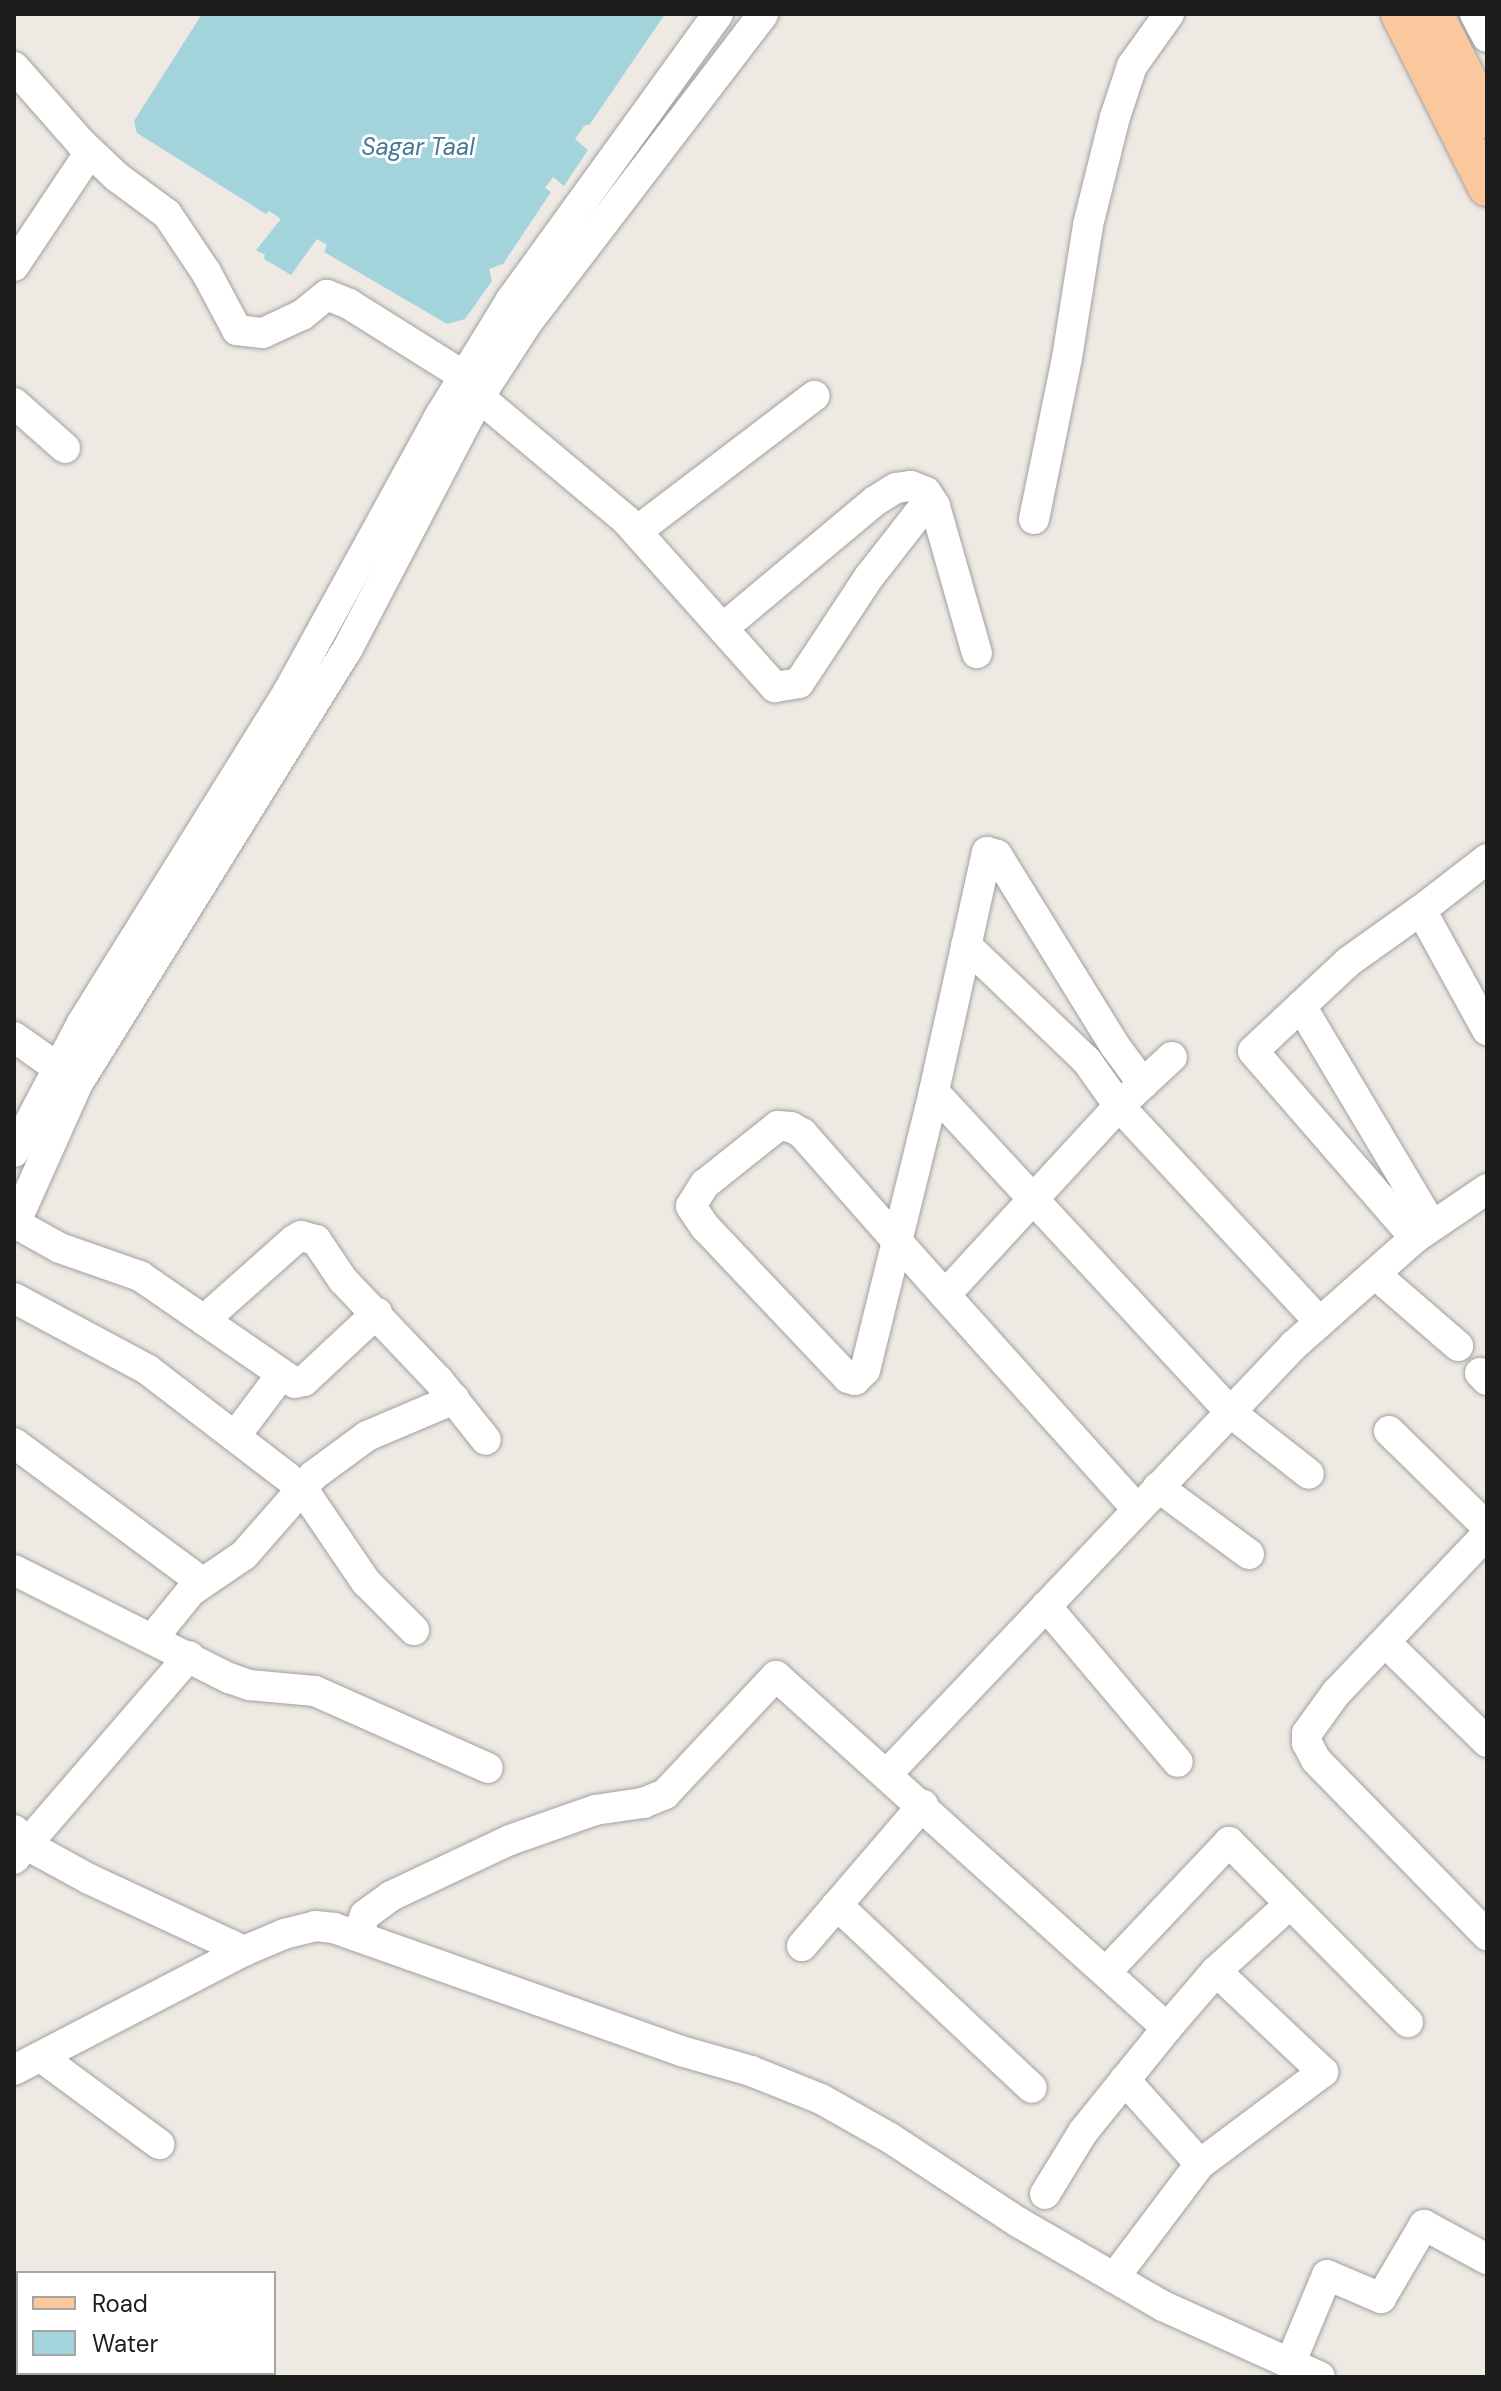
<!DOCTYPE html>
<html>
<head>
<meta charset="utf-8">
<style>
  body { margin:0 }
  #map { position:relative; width:1501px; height:2391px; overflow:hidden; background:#eee9e3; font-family:"DM Sans",sans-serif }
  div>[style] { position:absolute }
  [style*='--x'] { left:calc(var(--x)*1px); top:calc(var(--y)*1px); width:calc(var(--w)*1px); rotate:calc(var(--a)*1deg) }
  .water>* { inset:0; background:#a4d4db }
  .roads { filter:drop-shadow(0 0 2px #a1a1a1) drop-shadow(0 0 2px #a1a1a1) }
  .minor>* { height:30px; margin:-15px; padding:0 15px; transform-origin:15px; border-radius:15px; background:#fff }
  .major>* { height:38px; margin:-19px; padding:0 19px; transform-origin:19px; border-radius:19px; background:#fac89c }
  span { translate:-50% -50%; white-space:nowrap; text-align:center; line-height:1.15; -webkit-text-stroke:6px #fff; paint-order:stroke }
  .water-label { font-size:24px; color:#46789b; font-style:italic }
  .frame { position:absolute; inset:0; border:16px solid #1d1d1d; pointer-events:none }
  .legend { position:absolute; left:16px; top:2271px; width:260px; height:104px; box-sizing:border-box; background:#fff; border:2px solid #a5a5a5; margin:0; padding:10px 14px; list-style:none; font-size:24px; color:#1d1d1d }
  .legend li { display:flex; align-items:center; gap:16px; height:40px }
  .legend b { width:40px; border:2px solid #a5a5a5 }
</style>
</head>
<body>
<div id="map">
  <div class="water">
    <div style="clip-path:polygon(202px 14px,665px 14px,590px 124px,584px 126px,575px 139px,588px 150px,564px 186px,553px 177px,545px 188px,551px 192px,503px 264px,489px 269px,492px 281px,465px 319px,447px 324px,324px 252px,327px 245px,317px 239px,291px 275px,264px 259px,265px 255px,256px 250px,281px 219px,269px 211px,266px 214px,137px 133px,134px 121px)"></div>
  </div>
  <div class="roads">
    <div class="minor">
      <div style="--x:1475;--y:14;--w:26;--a:62"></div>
      <div style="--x:14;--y:67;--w:101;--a:48.6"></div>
      <div style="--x:81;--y:143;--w:50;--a:43.4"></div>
      <div style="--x:117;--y:177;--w:62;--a:36.5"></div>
      <div style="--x:167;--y:214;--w:70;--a:56.1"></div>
      <div style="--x:206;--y:272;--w:66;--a:61.9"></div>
      <div style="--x:237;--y:330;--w:26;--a:7"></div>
      <div style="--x:263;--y:333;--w:43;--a:-24.8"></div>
      <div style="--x:302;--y:315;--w:32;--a:-39"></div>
      <div style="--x:327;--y:295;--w:24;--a:22"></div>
      <div style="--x:349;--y:304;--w:136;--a:32.1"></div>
      <div style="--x:14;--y:266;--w:137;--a:-56.3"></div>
      <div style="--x:479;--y:397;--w:192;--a:39.9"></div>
      <div style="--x:626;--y:520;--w:224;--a:48.3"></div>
      <div style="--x:775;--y:687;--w:24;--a:-9"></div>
      <div style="--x:799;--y:683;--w:127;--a:-56.6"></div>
      <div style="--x:869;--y:577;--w:99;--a:-52"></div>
      <div style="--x:14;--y:403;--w:68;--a:41.4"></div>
      <div style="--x:1034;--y:519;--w:164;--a:-78.4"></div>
      <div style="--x:1067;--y:358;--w:135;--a:-81"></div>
      <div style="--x:1088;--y:225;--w:111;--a:-76"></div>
      <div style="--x:1115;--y:117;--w:54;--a:-71.6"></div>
      <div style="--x:1132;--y:66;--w:64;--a:-54.6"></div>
      <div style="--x:637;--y:531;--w:223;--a:-37.3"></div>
      <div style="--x:723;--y:628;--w:198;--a:-39.9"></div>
      <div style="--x:875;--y:501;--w:25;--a:-32"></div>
      <div style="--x:896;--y:488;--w:15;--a:-8"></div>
      <div style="--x:911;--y:486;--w:16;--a:22"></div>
      <div style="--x:926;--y:492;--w:17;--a:57"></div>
      <div style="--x:935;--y:506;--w:153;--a:74.1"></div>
      <div style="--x:1487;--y:859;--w:83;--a:142.3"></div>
      <div style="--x:1421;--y:910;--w:137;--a:61.2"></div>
      <div style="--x:966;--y:945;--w:168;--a:43.8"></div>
      <div style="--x:1087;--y:1061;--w:55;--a:54.6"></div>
      <div style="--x:1119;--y:1106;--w:72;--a:-42.8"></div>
      <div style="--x:1301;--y:1006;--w:254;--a:59.2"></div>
      <div style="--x:14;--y:1037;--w:54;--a:35.2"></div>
      <div style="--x:1143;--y:1084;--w:47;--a:-126.4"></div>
      <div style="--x:1115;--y:1046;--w:225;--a:-121.7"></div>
      <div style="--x:997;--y:855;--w:10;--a:-163"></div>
      <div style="--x:987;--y:852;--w:246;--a:102.5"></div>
      <div style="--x:934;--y:1092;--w:436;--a:47.2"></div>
      <div style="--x:1230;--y:1412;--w:100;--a:38.1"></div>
      <div style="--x:934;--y:1092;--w:154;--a:103.9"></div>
      <div style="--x:897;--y:1241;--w:72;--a:48.4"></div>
      <div style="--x:778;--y:1126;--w:13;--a:4"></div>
      <div style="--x:791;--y:1127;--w:13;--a:29"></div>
      <div style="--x:802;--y:1133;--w:144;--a:48.7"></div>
      <div style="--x:897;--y:1241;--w:133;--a:103.9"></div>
      <div style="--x:865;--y:1370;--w:14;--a:135"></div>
      <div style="--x:855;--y:1380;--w:7;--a:-164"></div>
      <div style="--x:848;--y:1378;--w:208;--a:-133.4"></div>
      <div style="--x:705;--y:1227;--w:25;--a:-124"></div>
      <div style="--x:691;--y:1206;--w:26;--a:-58"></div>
      <div style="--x:705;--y:1184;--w:93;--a:-38.5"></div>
      <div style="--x:14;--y:1152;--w:146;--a:-62.2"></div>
      <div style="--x:82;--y:1023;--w:390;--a:-58.1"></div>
      <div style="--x:288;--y:692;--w:314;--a:-61.2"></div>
      <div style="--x:439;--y:417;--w:137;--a:-58.4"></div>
      <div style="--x:511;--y:300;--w:353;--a:-54.1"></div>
      <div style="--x:15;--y:1223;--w:51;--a:29.1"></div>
      <div style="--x:60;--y:1248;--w:85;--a:19.3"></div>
      <div style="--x:140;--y:1276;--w:188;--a:34.6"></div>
      <div style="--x:295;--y:1383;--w:9;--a:-13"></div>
      <div style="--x:304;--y:1381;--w:100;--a:-43"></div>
      <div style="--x:14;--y:1226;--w:157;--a:-65.9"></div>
      <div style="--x:78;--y:1083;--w:512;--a:-58.17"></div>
      <div style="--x:348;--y:648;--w:283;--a:-62.4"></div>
      <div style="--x:479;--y:397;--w:88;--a:-57"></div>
      <div style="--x:527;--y:323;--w:389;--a:-52.6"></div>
      <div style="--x:1415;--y:1238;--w:247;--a:-130.9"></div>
      <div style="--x:1253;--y:1051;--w:130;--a:-43.1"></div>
      <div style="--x:1348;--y:962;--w:90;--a:-35.5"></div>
      <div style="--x:1375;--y:1274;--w:110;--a:40.9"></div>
      <div style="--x:14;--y:1298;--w:152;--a:28.2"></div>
      <div style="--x:148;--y:1370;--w:194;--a:37.5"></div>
      <div style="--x:302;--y:1488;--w:114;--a:55.8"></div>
      <div style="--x:366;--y:1582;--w:68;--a:45"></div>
      <div style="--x:204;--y:1320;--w:120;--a:-41.6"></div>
      <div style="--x:294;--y:1240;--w:8;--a:-30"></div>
      <div style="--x:301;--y:1236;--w:16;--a:15"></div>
      <div style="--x:316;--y:1240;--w:48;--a:56"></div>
      <div style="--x:343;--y:1280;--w:139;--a:46.5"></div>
      <div style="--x:439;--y:1381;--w:75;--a:51.5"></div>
      <div style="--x:1480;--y:1373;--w:10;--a:45"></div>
      <div style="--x:1389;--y:1431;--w:137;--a:44.4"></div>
      <div style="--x:236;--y:1435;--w:75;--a:-53.1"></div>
      <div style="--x:14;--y:1443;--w:234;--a:36.5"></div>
      <div style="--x:1158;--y:1487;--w:113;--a:36.4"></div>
      <div style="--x:1137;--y:1509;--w:288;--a:-131.9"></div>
      <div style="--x:945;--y:1295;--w:257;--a:-47.4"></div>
      <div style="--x:1119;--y:1106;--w:295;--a:47.1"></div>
      <div style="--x:1487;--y:1534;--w:219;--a:133.5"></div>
      <div style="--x:1336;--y:1693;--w:49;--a:125.9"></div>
      <div style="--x:1307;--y:1733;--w:10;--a:90"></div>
      <div style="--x:1307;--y:1743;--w:19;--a:62"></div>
      <div style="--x:1316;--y:1760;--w:245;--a:45.7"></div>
      <div style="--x:14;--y:1570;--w:241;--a:26.7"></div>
      <div style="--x:229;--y:1678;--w:21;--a:19"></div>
      <div style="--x:249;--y:1685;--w:66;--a:5.2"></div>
      <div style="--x:315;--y:1691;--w:189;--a:24"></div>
      <div style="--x:1046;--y:1606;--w:204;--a:49.8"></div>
      <div style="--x:153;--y:1638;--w:60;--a:-51"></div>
      <div style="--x:191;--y:1591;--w:64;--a:-34.2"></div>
      <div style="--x:244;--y:1555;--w:106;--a:-48.8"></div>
      <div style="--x:314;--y:1475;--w:66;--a:-36.3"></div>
      <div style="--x:367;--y:1436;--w:95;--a:-23"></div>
      <div style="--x:1385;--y:1642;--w:143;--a:44.4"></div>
      <div style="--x:888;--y:1773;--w:590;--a:-46.51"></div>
      <div style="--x:1294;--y:1345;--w:162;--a:-41.5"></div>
      <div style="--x:1415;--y:1238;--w:87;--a:-34.2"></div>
      <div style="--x:14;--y:1830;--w:32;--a:41"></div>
      <div style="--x:38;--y:1851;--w:58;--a:28.8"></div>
      <div style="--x:89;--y:1879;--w:171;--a:24.9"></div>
      <div style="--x:14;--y:1859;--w:268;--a:-49.2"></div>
      <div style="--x:837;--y:1905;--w:267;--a:43.2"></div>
      <div style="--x:357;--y:1936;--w:22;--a:-69"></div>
      <div style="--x:365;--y:1915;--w:32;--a:-36"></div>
      <div style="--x:391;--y:1896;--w:132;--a:-25.2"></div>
      <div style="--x:510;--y:1840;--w:90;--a:-19.4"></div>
      <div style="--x:595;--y:1810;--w:49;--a:-8.3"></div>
      <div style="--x:643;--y:1803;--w:24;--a:-22"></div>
      <div style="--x:665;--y:1794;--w:162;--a:-46.8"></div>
      <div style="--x:776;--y:1676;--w:526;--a:42"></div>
      <div style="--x:802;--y:1946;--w:186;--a:-49.4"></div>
      <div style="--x:1106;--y:1972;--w:179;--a:-46.6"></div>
      <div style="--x:1229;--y:1842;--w:254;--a:45.2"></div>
      <div style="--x:41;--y:2057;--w:147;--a:36.4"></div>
      <div style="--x:14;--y:2070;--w:259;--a:-27.4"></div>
      <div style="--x:244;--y:1951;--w:43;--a:-23"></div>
      <div style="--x:284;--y:1934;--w:32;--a:-14"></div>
      <div style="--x:315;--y:1926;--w:19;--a:6"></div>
      <div style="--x:334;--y:1928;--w:368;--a:19.5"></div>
      <div style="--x:681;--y:2051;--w:73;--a:15.9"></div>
      <div style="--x:751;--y:2071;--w:75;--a:21.8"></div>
      <div style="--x:821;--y:2099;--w:79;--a:29.5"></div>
      <div style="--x:890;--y:2138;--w:153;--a:33.3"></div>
      <div style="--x:1018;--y:2222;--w:168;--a:30.1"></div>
      <div style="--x:1163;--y:2306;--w:172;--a:24.3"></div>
      <div style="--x:1200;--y:2164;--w:154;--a:-36.8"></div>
      <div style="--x:1323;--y:2072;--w:147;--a:-136.7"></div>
      <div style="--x:1045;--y:2194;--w:73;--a:-58.5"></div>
      <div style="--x:1083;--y:2132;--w:134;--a:-51.1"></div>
      <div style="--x:1167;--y:2028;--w:75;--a:-49.3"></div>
      <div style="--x:1216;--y:1971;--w:100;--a:-42.2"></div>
      <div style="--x:1114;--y:2278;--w:143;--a:-53"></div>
      <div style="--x:1200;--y:2164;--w:113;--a:-131.8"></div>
      <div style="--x:1290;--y:2364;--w:96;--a:-67.4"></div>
      <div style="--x:1327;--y:2275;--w:59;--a:23.1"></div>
      <div style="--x:1381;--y:2298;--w:85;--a:-59.5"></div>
      <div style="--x:1424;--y:2225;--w:72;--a:28.4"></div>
    </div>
    <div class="major">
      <div style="--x:1400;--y:14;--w:194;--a:63.3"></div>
      <div style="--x:1434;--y:14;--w:118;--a:63.2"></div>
    </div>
  </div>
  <div class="water-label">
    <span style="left:418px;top:147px">Sagar Taal</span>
  </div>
  <div class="frame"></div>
  <ul class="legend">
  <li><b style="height:10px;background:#fac89c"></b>Road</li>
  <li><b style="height:22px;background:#a4d4db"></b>Water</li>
  </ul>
</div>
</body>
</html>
